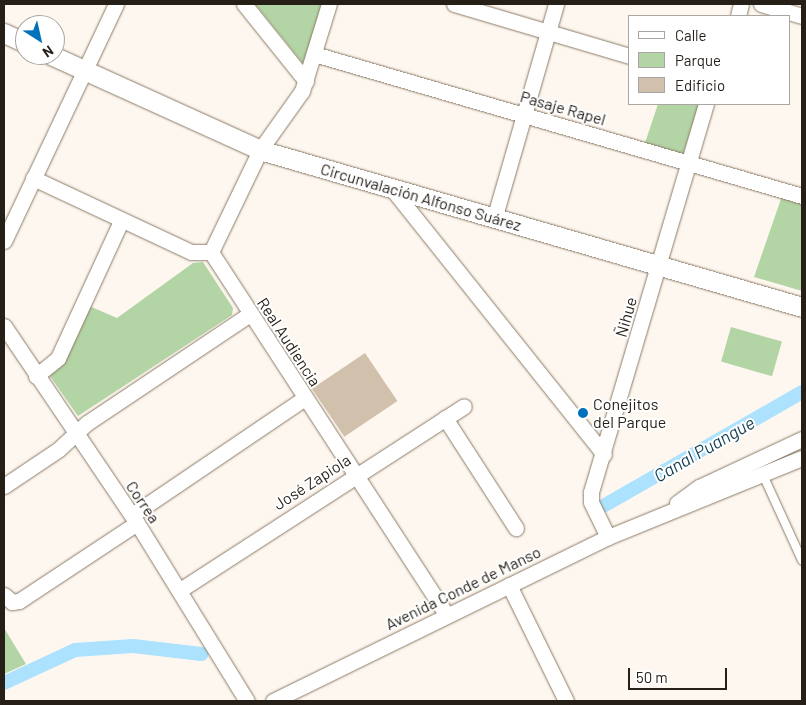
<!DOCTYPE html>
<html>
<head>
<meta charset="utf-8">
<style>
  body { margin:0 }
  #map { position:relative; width:806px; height:705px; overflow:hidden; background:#fef7ef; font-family:Barlow,sans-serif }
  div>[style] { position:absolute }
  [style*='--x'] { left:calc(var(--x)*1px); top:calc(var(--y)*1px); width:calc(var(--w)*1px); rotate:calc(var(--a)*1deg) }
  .green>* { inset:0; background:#b3d4a4; transform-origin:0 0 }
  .canal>* { height:14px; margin:-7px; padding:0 7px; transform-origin:7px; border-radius:7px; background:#ace2fd }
  .building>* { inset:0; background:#d1c0ac; transform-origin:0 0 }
  .roads { filter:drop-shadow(0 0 1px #8a7b68) drop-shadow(0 0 1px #8a7b68) }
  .service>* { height:8px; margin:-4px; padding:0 4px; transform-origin:4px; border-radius:4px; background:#fff }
  .minor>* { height:15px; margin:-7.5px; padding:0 7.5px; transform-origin:7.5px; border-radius:7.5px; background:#fff }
  .tertiary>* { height:19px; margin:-9.5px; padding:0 9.5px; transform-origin:9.5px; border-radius:9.5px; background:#fff }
  .dots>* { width:14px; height:14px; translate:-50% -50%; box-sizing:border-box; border:2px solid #fff; border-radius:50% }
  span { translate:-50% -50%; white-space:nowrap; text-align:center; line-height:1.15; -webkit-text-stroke:4px #fff; paint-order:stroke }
  .street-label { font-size:16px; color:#251f18 }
  .poi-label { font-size:16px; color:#251f18 }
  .left { translate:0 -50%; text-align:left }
  .water-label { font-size:18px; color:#143f52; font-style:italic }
  .frame { position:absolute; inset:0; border:5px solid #251f18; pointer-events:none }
  .legend { position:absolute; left:628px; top:15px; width:162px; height:90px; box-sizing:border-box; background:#fff; border:1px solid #a8a5a3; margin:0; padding:6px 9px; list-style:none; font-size:15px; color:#251f18 }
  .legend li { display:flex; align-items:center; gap:10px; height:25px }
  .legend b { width:25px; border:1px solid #a8a5a3 }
  .north { position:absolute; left:15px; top:15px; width:50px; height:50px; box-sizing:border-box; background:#fff; border:1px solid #a8a5a3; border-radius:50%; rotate:145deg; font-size:14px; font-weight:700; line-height:20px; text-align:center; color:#251f18 }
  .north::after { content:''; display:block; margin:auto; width:18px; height:22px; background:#0071bb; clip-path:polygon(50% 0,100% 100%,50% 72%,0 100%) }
  .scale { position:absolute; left:628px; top:668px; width:99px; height:22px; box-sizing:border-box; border:2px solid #251f18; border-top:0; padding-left:6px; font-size:15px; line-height:18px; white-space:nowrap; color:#251f18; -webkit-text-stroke:4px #fff; paint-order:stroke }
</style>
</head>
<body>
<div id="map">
  <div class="green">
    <div style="clip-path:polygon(255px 4px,324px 4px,305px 66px)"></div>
    <div style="clip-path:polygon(658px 104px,699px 104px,682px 158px,644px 146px)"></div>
    <div style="clip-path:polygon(782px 196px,802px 202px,802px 291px,754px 277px)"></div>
    <div style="clip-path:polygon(203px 262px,233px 308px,232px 315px,78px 416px,47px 372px,87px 305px,117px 318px,193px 263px)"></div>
    <div style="left:731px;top:327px;width:53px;height:36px;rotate:16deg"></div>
    <div style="clip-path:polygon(4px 628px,26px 664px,4px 674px)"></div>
  </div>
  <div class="canal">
    <div style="--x:605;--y:505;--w:227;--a:-29.8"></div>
    <div style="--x:4;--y:683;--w:78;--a:-24.9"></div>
    <div style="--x:75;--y:650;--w:58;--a:-3.9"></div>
    <div style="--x:133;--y:646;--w:69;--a:6.6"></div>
  </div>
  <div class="building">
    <div style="left:365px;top:353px;width:58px;height:64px;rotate:56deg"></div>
  </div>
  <div class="roads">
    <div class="service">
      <div style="--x:763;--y:475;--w:94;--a:65.4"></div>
    </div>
    <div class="minor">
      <div style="--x:244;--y:4;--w:99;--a:51.2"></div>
      <div style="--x:454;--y:4;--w:184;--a:16.5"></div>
      <div style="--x:761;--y:4;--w:43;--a:16.3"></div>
      <div style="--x:738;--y:16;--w:12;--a:-76"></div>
      <div style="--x:314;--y:54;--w:508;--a:16.22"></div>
      <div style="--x:33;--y:178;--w:174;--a:25.1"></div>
      <div style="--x:191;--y:252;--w:20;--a:0"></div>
      <div style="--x:393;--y:190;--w:338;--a:51.4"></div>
      <div style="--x:494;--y:219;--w:224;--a:-73.9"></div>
      <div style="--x:4;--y:241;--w:262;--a:-64.7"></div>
      <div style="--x:211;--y:252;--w:432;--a:57"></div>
      <div style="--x:211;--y:252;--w:113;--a:-64.3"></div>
      <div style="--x:260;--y:150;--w:72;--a:-54.6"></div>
      <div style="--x:302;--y:91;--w:91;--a:-72.8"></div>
      <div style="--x:4;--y:326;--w:238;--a:56"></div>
      <div style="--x:137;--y:523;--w:209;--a:58.3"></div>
      <div style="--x:36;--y:376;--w:28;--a:-39"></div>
      <div style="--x:58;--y:358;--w:151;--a:-65.3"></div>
      <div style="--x:445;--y:418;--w:131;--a:57.2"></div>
      <div style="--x:4;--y:486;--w:66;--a:-33.9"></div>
      <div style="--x:59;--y:449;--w:38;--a:-43"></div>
      <div style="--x:87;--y:423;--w:196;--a:-33.8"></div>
      <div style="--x:677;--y:503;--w:27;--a:-36"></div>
      <div style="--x:699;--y:487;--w:114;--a:-25"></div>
      <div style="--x:132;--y:515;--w:209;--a:-34.1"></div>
      <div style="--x:608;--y:537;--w:39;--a:-116"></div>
      <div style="--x:591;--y:502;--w:10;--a:-90"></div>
      <div style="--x:591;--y:492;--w:405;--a:-73.5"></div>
      <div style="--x:509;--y:585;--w:129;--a:63.8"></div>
      <div style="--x:180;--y:590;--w:338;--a:-32.9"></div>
      <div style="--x:4;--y:595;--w:11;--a:41"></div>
      <div style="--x:12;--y:602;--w:7;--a:-8"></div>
      <div style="--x:19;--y:601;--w:141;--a:-33.5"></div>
      <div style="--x:273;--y:701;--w:373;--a:-26.1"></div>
      <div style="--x:608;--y:537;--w:209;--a:-22.2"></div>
    </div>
    <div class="tertiary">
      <div style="--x:4;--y:33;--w:23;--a:25"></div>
      <div style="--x:51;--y:55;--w:230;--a:24.4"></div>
      <div style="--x:260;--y:150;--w:564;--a:16.15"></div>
    </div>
  </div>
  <div class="dots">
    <div style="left:583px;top:413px;background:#0071bb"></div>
  </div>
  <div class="street-label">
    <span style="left:563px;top:108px;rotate:16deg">Pasaje Rapel</span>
    <span style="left:421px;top:197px;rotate:16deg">Circunvalación Alfonso Suárez</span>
    <span style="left:626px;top:317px;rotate:-74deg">Ñihue</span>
    <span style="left:289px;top:342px;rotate:57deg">Real Audiencia</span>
    <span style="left:312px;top:482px;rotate:-33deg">José Zapiola</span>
    <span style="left:143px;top:502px;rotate:56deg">Correa</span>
    <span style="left:463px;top:588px;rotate:-26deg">Avenida Conde de Manso</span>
  </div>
  <div class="poi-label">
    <span class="left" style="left:593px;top:413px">Conejitos<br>del Parque</span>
  </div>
  <div class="water-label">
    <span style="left:704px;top:449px;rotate:-30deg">Canal Puangue</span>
  </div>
  <div class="frame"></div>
  <ul class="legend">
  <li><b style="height:6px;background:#fff"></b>Calle</li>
  <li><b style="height:14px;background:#b3d4a4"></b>Parque</li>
  <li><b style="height:14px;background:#d1c0ac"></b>Edificio</li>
  </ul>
  <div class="north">N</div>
  <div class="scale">50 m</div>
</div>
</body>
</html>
